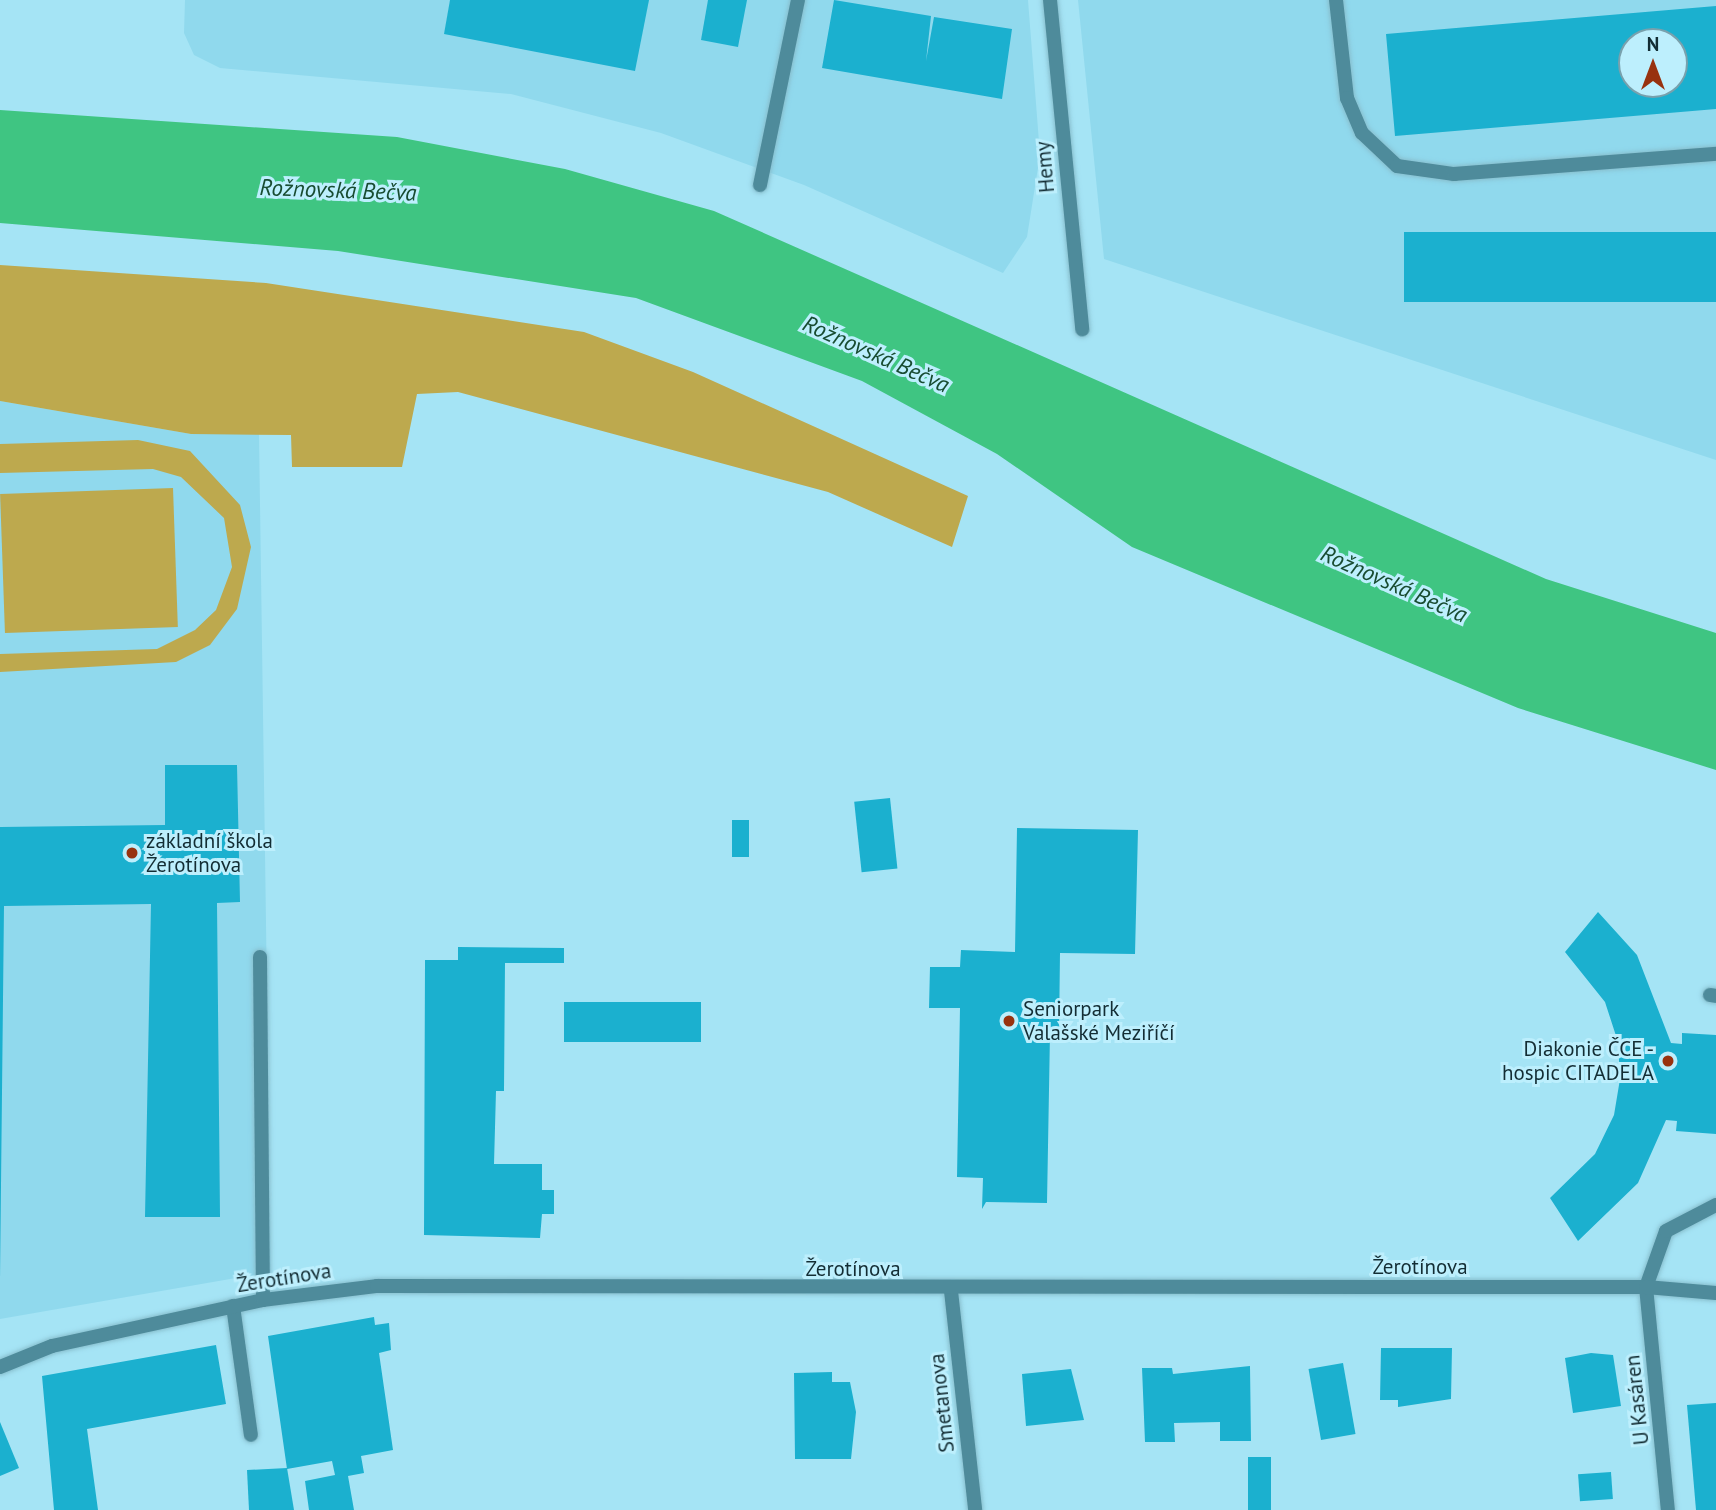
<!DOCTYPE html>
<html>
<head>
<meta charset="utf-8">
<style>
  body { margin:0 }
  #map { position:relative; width:1716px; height:1510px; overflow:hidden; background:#a5e4f5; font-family:"PT Sans",sans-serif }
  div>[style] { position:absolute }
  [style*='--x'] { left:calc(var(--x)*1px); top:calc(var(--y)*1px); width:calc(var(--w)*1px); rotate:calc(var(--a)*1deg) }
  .built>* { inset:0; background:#90d9ed }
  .green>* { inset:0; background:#bda94e; transform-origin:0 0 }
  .water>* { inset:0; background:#3fc582 }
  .building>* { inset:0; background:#1bb0cf; transform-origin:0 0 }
  .roads { filter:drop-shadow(0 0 2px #88bfce) drop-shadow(0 0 2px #88bfce) }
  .service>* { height:14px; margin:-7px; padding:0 7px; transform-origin:7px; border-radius:7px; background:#4e8b9b }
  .minor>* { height:14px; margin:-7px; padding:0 7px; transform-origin:7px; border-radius:7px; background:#4e8b9b }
  .dots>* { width:19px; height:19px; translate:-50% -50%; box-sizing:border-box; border:4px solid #bdeffd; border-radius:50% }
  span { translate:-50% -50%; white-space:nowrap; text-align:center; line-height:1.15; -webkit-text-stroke:6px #bdeffd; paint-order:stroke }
  .street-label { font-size:21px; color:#132d34 }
  .poi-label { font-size:21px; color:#132d34 }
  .left { translate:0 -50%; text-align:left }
  .right { translate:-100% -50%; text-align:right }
  .water-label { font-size:23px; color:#184c31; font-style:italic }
  .north { position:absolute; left:1618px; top:28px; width:70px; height:70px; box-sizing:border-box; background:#bdeffd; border:2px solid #79a1ad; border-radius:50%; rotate:0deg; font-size:19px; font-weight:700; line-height:28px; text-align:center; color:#132d34 }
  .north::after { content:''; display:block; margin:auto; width:24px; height:32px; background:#98320f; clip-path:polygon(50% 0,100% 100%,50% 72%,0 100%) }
</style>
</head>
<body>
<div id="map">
  <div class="built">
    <div style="clip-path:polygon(185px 0,1028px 0,1040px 155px,1027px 237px,1003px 273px,804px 185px,661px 133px,511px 94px,220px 68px,194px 55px,184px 33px)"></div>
    <div style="clip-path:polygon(evenodd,1078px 0,1716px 0,1716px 460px,1104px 259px,1078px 0,1632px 42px,1674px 42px,1674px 84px,1632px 84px,1632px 42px)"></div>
    <div style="clip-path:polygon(0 401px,191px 434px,259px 434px,271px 1272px,0 1319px)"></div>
  </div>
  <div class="green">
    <div style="clip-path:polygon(0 265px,266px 283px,584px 332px,693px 372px,968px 496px,952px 547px,828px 492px,458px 392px,417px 394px,402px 467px,292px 467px,291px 435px,191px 434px,0 401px)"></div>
    <div style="clip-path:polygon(138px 440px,190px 451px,240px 505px,251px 547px,237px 609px,210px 645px,176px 662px,0 672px,0 654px,157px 649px,195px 630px,216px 610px,232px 567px,224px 518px,181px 477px,153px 469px,0 473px,0 444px)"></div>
    <div style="left:173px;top:488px;width:139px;height:173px;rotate:88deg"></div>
  </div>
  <div class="water">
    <div style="clip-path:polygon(0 110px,397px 137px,565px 169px,714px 211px,1546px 579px,1716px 633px,1716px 770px,1518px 708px,1132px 547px,997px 454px,862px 381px,636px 298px,338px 251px,0 223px)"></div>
  </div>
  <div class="building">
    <div style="clip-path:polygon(450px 0,649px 0,635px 71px,444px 34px)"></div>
    <div style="clip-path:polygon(708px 0,747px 0,738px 47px,701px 40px)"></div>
    <div style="clip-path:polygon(834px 0,931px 16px,926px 61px,934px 17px,1012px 29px,1002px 99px,822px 68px)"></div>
    <div style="clip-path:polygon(evenodd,1716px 6px,1716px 109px,1395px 136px,1386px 34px,1716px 6px,1632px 42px,1674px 42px,1674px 84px,1632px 84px,1632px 42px)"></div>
    <div style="left:1716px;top:232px;width:70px;height:312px;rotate:90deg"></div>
    <div style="clip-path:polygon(165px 765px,237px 765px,240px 902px,217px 903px,220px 1217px,145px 1217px,151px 904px,4px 906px,0 1280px,0 827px,165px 825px)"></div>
    <div style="left:890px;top:798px;width:71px;height:36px;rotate:84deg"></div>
    <div style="left:732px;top:820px;width:17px;height:37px"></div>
    <div style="clip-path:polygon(1017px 828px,1138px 830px,1135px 954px,1060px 953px,1059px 1033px,1050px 1033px,1047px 1203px,986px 1202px,982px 1209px,983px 1178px,957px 1177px,960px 1008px,929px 1008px,930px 967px,960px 967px,961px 950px,1015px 952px)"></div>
    <div style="clip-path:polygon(1598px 912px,1637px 955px,1671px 1043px,1682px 1044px,1682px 1033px,1716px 1035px,1716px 1134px,1676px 1131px,1677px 1121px,1666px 1120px,1638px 1183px,1578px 1241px,1550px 1198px,1595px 1154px,1614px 1115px,1620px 1079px,1618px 1042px,1605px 1002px,1565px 952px)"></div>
    <div style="clip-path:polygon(458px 947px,564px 948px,564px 963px,505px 963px,504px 1091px,496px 1091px,494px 1164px,542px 1164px,542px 1190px,554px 1190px,554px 1214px,542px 1214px,540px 1238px,424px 1235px,425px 960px,458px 960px)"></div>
    <div style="left:564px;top:1002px;width:137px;height:40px"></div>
    <div style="clip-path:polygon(374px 1317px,375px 1325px,389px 1323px,391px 1350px,379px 1353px,393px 1450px,361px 1456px,364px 1473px,348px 1476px,354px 1510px,309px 1510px,305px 1481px,335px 1475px,332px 1461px,287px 1469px,268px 1336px)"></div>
    <div style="clip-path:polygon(216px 1345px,226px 1404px,87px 1429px,98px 1510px,54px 1510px,42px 1376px)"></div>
    <div style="clip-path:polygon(1381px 1348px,1452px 1348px,1451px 1399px,1398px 1407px,1398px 1400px,1380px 1400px)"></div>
    <div style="clip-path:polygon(1591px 1353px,1613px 1355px,1621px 1406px,1573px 1413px,1565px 1358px)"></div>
    <div style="left:1343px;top:1363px;width:72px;height:35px;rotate:80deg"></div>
    <div style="clip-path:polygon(1250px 1366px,1251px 1441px,1220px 1441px,1220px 1422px,1174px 1423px,1175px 1442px,1145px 1442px,1142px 1368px,1172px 1368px,1173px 1374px)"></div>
    <div style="clip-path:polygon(1071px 1369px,1084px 1420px,1026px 1426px,1022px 1374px)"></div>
    <div style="clip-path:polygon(832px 1372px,832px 1382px,850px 1382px,856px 1412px,851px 1459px,795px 1459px,794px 1373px)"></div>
    <div style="clip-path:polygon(1716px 1403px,1716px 1510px,1696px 1510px,1687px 1405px)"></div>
    <div style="clip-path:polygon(0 1422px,19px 1468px,0 1476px)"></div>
    <div style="left:1248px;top:1457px;width:23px;height:53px"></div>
    <div style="clip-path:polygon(287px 1468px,294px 1510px,249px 1510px,247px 1470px)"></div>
    <div style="left:1611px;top:1472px;width:27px;height:33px;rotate:86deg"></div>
  </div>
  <div class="roads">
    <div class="service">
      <div style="--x:1336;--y:0;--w:99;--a:83.6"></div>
      <div style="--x:1347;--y:98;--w:38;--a:67"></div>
      <div style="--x:1362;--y:133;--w:48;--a:43.3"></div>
      <div style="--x:1397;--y:166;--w:58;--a:8"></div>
      <div style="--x:1454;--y:174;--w:263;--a:-4.4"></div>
      <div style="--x:760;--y:185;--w:189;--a:-78.4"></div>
      <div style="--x:260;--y:957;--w:343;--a:89.5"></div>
      <div style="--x:1710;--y:995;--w:6;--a:9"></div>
      <div style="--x:1646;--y:1287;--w:59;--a:-70.3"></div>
      <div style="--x:1666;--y:1231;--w:56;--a:-27.5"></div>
      <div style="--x:233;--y:1306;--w:130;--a:82.1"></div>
    </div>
    <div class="minor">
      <div style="--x:1050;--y:0;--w:331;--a:84.4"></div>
      <div style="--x:1646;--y:1287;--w:224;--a:84.4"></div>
      <div style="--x:951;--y:1291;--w:220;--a:83.7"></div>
      <div style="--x:0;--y:1367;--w:56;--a:-22"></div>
      <div style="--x:52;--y:1346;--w:216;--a:-12.3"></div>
      <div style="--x:263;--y:1300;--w:115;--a:-7"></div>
      <div style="--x:377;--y:1286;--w:1269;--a:0.05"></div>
      <div style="--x:1646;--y:1287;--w:70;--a:4.9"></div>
    </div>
  </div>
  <div class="dots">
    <div style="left:132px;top:853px;background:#98320f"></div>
    <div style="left:1009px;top:1021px;background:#98320f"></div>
    <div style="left:1668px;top:1061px;background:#98320f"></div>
  </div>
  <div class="street-label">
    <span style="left:1045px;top:167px;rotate:-95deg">Hemy</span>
    <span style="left:1420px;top:1267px">Žerotínova</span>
    <span style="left:853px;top:1269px">Žerotínova</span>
    <span style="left:284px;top:1278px;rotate:-9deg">Žerotínova</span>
    <span style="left:1637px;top:1400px;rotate:-96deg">U Kasáren</span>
    <span style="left:942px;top:1403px;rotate:-96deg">Smetanova</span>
  </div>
  <div class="poi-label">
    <span class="left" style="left:146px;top:853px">základní škola<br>Žerotínova</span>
    <span class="left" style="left:1023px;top:1021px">Seniorpark<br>Valašské Meziříčí</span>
    <span class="right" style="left:1654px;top:1061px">Diakonie ČCE -<br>hospic CITADELA</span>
  </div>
  <div class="water-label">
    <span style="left:338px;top:190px;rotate:2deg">Rožnovská Bečva</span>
    <span style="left:876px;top:354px;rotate:24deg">Rožnovská Bečva</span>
    <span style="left:1394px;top:584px;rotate:24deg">Rožnovská Bečva</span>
  </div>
  <div class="north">N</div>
</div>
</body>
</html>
